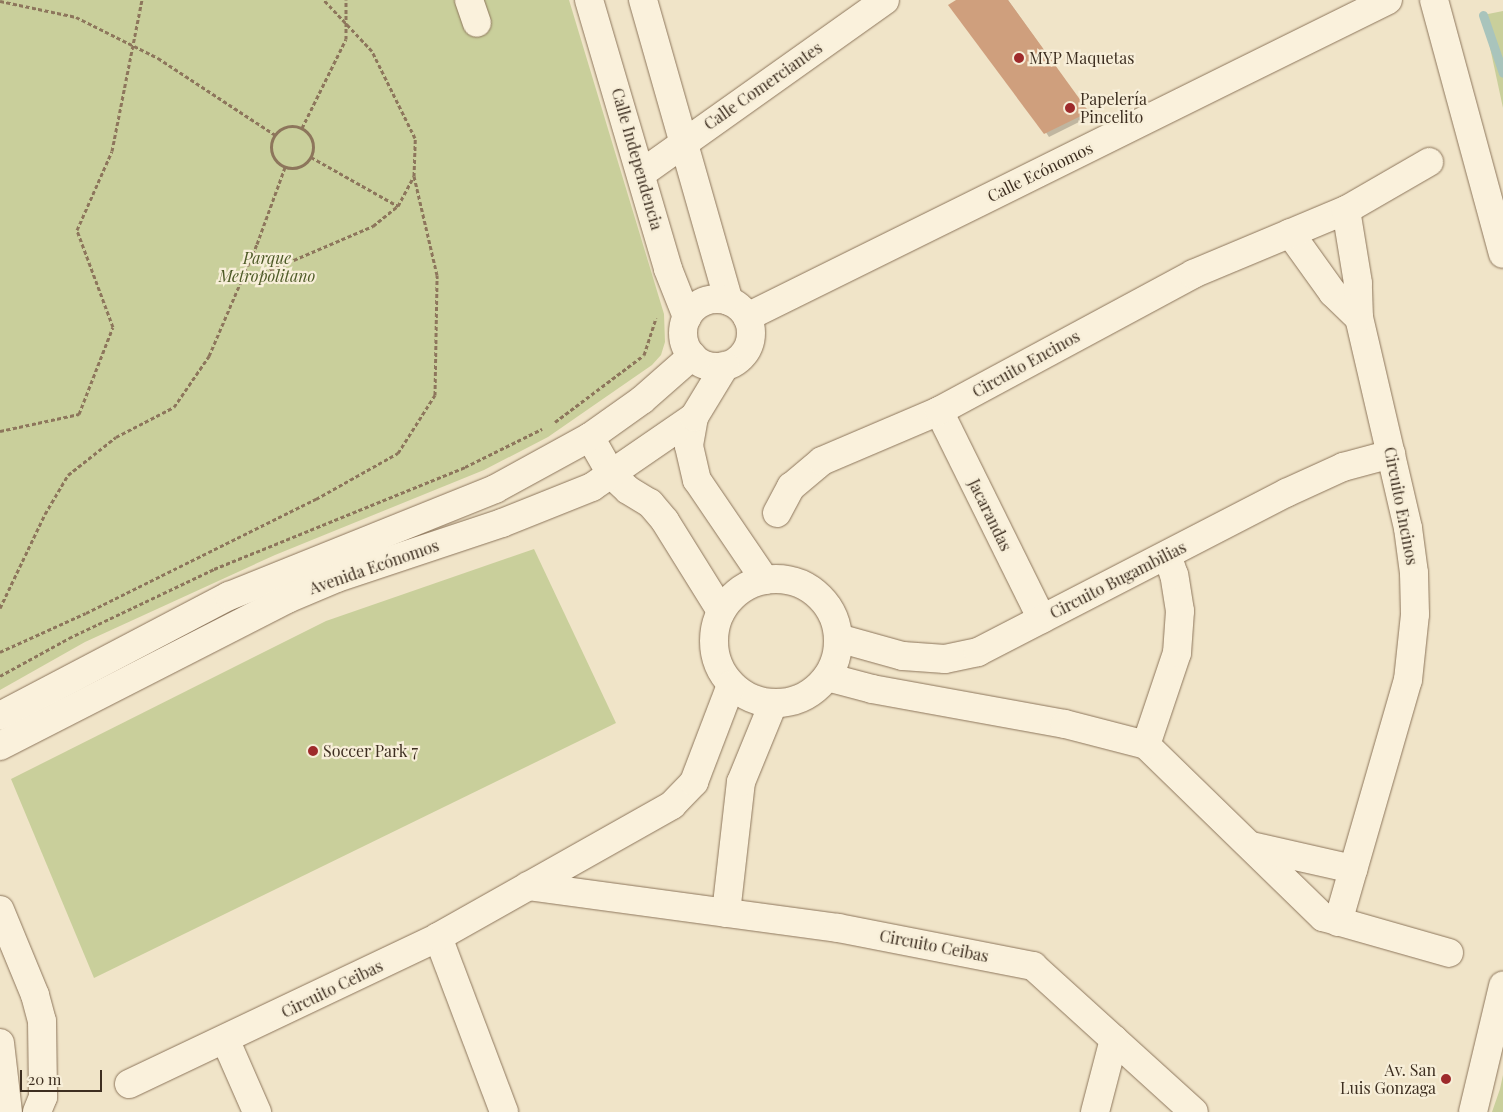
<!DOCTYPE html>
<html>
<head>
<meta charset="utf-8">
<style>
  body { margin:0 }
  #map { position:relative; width:1503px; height:1112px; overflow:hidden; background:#f0e4c8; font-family:"Playfair Display",serif }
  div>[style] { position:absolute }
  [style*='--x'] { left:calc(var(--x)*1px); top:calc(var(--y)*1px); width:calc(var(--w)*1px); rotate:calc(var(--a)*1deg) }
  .green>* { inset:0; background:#c9cf9b }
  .shadow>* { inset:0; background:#0003 }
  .stream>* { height:9px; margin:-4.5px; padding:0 4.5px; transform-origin:4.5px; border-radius:4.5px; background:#a9c4bc }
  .building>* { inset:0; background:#cf9f7d }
  .path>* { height:3px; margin-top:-1.5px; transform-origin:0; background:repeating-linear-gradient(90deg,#8d765c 0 4px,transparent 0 6.5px) }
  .path>.ring { margin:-1.5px; padding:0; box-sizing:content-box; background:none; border:3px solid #8d765c; border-radius:50% }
  .roads { filter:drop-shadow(0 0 1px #8d765c) drop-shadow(0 0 1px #8d765c) }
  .minor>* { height:28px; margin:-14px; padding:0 14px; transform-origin:14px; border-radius:14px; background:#faf1dc }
  .minor>.ring { margin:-14px; padding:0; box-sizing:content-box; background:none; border:28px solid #faf1dc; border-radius:50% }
  .dots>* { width:14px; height:14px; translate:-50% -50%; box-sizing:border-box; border:2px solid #f7eed8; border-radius:50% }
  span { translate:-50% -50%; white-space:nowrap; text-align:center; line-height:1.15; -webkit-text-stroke:4.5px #f7eed8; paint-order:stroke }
  .poi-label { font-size:16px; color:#3d2e20 }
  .left { translate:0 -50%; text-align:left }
  .right { translate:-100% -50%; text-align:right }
  .street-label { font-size:16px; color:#3d2e20 }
  .park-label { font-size:16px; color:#4d5a26; font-style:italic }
  .scale { position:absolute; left:20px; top:1070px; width:82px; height:22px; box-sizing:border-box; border:2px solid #3d2e20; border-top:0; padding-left:6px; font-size:15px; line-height:18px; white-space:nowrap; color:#3d2e20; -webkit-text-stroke:4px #f7eed8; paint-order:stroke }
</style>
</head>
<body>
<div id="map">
  <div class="green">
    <div style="clip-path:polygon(0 0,569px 0,664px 314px,665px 342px,661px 355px,652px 365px,548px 437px,484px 470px,275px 555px,85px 642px,0 690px)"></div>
    <div style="clip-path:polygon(1503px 11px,1503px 108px,1483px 15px)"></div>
    <div style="clip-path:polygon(534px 549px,616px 723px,94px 978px,11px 779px,326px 621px)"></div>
    <div style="clip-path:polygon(1503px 1075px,1503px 1112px,1492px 1112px,1500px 1089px)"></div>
  </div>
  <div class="shadow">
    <div style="clip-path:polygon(959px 0,1008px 0,1091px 116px,1049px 137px)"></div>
  </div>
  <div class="stream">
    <div style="--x:1483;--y:15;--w:61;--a:71"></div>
  </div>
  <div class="building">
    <div style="clip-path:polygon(956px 0,1008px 0,1089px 112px,1044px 134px,948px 5px)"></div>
  </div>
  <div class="path">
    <div style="--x:0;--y:1;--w:78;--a:11.9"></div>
    <div style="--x:76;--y:17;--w:92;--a:26.6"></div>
    <div style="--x:158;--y:58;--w:140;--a:33.3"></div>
    <div class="ring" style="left:271px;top:126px;width:39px;height:39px"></div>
    <div style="--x:302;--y:128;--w:99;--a:-63.7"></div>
    <div style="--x:346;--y:39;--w:39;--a:-90"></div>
    <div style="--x:311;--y:157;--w:100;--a:29.4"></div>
    <div style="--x:240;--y:283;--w:145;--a:-23.2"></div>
    <div style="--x:373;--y:226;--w:32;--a:-39"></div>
    <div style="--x:398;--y:206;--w:34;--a:-62"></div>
    <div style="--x:414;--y:176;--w:38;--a:-88"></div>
    <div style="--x:415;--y:138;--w:97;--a:-116.3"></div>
    <div style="--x:372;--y:51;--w:70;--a:-133.3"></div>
    <div style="--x:555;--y:422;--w:111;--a:-37"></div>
    <div style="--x:644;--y:355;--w:39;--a:-72"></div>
    <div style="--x:0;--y:431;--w:81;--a:-12.1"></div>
    <div style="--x:79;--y:414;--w:93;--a:-68.7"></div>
    <div style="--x:113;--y:327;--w:103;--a:-110.4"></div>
    <div style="--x:77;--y:230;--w:86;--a:-66.1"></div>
    <div style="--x:112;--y:151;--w:154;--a:-78.8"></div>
    <div style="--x:0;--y:608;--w:104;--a:-64.4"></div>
    <div style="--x:45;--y:514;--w:45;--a:-59.5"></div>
    <div style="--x:68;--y:475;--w:61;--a:-38.4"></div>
    <div style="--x:116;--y:437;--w:65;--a:-27.3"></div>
    <div style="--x:174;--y:407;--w:62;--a:-55.5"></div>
    <div style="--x:209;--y:356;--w:122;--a:-66.8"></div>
    <div style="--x:257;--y:244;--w:82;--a:-70"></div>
    <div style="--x:0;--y:652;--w:94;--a:-24.4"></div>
    <div style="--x:86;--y:613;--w:257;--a:-26.4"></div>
    <div style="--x:316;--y:499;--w:94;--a:-29.3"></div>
    <div style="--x:398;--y:453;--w:69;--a:-57.5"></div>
    <div style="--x:435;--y:395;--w:120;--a:-89"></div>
    <div style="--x:437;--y:275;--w:102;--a:-103.1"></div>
    <div style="--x:0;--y:676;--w:79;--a:-28.8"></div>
    <div style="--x:69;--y:638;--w:161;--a:-25.4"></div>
    <div style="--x:214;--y:569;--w:271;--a:-22.1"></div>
    <div style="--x:465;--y:467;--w:86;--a:-26.3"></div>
  </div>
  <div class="roads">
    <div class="minor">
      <div style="--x:469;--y:0;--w:24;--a:71"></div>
      <div style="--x:589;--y:0;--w:280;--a:73.6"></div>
      <div style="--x:668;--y:269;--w:52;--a:68.4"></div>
      <div style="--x:643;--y:0;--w:313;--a:74.1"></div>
      <div style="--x:1434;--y:0;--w:263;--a:74.8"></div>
      <div style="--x:642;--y:173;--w:298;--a:-35.4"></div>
      <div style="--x:1290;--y:233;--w:74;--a:54.4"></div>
      <div style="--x:1333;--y:293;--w:36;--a:44"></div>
      <div class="ring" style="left:683px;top:299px;width:40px;height:40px"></div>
      <div style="--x:747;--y:317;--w:715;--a:-26.31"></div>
      <div style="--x:939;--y:411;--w:232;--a:63.7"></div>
      <div style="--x:694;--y:417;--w:29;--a:100"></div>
      <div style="--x:689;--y:446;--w:35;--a:77"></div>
      <div style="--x:697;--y:480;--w:121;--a:55.8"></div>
      <div style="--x:590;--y:437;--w:43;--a:60.4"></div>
      <div style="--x:611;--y:474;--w:23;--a:43"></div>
      <div style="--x:628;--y:490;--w:26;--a:31"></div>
      <div style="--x:650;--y:503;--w:23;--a:50"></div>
      <div style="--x:665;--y:521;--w:106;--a:58.1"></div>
      <div style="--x:777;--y:513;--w:30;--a:-62"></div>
      <div style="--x:791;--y:487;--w:40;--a:-40"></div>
      <div style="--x:822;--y:461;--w:127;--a:-23.1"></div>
      <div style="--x:939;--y:411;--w:289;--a:-28.3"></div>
      <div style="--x:1193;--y:274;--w:166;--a:-22.7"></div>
      <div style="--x:1346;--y:210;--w:96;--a:-30"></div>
      <div class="ring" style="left:714px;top:579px;width:96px;height:96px"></div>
      <div style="--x:838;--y:638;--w:67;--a:15.5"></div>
      <div style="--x:903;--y:656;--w:42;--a:4.1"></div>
      <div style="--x:945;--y:659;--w:34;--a:-12"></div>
      <div style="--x:978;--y:652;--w:347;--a:-27.3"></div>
      <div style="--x:1286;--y:493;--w:63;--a:-24.5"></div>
      <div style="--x:1343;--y:467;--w:50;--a:-15.2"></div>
      <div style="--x:827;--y:677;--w:47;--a:14.9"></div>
      <div style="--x:872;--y:689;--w:196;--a:10.3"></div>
      <div style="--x:1065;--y:724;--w:84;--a:14.5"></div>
      <div style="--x:1146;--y:745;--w:247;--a:44.2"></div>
      <div style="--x:1323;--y:917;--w:131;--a:15.9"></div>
      <div style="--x:0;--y:716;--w:259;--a:-27.7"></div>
      <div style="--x:229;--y:596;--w:287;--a:-21.9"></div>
      <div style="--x:495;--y:489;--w:108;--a:-28.7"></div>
      <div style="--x:590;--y:437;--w:64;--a:-35.4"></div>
      <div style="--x:642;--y:400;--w:67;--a:-41.3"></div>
      <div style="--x:1146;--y:745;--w:97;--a:-71.4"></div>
      <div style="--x:1177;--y:653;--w:42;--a:-85.9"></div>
      <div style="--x:1180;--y:611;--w:36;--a:-99"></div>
      <div style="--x:1174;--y:575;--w:21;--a:-109"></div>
      <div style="--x:0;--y:746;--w:322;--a:-27.1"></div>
      <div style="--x:287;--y:599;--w:54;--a:-22.8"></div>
      <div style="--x:337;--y:578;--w:174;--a:-18.4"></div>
      <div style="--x:502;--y:523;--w:97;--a:-21.8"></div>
      <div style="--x:592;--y:487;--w:124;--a:-34.5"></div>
      <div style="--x:694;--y:417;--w:60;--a:-58.7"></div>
      <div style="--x:1251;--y:846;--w:105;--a:12.7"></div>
      <div style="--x:528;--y:886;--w:313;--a:7.7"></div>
      <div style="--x:838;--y:928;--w:199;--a:11"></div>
      <div style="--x:1033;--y:966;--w:217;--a:42.2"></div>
      <div style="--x:0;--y:910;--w:92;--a:67.6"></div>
      <div style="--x:35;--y:995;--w:27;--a:75"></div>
      <div style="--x:42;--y:1021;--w:76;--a:89.2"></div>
      <div style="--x:43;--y:1097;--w:16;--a:112"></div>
      <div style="--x:726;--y:913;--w:132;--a:-83.5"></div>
      <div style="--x:741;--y:782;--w:84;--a:-67.7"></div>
      <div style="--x:1338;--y:922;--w:252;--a:-73.9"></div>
      <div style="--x:1408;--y:680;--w:66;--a:-83.9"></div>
      <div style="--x:1415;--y:614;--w:41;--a:-91.4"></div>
      <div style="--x:1414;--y:573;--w:45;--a:-97.6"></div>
      <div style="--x:1408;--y:528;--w:216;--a:-103.1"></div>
      <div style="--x:1359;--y:318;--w:35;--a:-92"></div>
      <div style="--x:1358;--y:283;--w:74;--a:-99.3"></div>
      <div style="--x:438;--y:937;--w:187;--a:69.3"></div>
      <div style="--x:225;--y:1039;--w:80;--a:66.3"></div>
      <div style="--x:0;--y:1043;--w:69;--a:83.4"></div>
      <div style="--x:129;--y:1084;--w:342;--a:-25.4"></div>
      <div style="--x:438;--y:937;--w:269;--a:-29.4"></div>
      <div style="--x:672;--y:805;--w:32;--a:-46"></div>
      <div style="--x:694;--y:782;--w:104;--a:-69.1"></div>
      <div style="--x:1095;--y:1112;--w:75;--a:-75.4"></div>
      <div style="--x:1473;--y:1112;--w:130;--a:-76.6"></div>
    </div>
  </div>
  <div class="dots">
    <div style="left:1019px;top:58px;background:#9e2a2b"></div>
    <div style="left:1070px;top:108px;background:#9e2a2b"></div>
    <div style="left:313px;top:751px;background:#9e2a2b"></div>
    <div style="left:1446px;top:1079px;background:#9e2a2b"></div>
  </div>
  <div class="poi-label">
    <span class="left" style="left:1029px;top:58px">MYP Maquetas</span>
    <span class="left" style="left:1080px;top:108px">Papelería<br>Pincelito</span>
    <span class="left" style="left:323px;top:751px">Soccer Park 7</span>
    <span class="right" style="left:1436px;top:1079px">Av. San<br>Luis Gonzaga</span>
  </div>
  <div class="street-label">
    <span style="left:763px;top:86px;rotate:-35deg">Calle Comerciantes</span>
    <span style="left:637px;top:159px;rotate:74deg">Calle Independencia</span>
    <span style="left:1040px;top:172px;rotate:-26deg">Calle Ecónomos</span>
    <span style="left:1026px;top:364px;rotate:-29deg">Circuito Encinos</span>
    <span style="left:1401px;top:506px;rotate:79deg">Circuito Encinos</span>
    <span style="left:990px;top:515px;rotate:64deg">Jacarandas</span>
    <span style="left:374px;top:567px;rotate:-19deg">Avenida Ecónomos</span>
    <span style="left:1118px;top:580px;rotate:-27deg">Circuito Bugambilias</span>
    <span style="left:934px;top:946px;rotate:11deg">Circuito Ceibas</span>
    <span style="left:332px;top:989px;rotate:-26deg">Circuito Ceibas</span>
  </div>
  <div class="park-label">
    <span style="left:267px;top:267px">Parque<br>Metropolitano</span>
  </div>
  <div class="scale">20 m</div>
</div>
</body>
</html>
